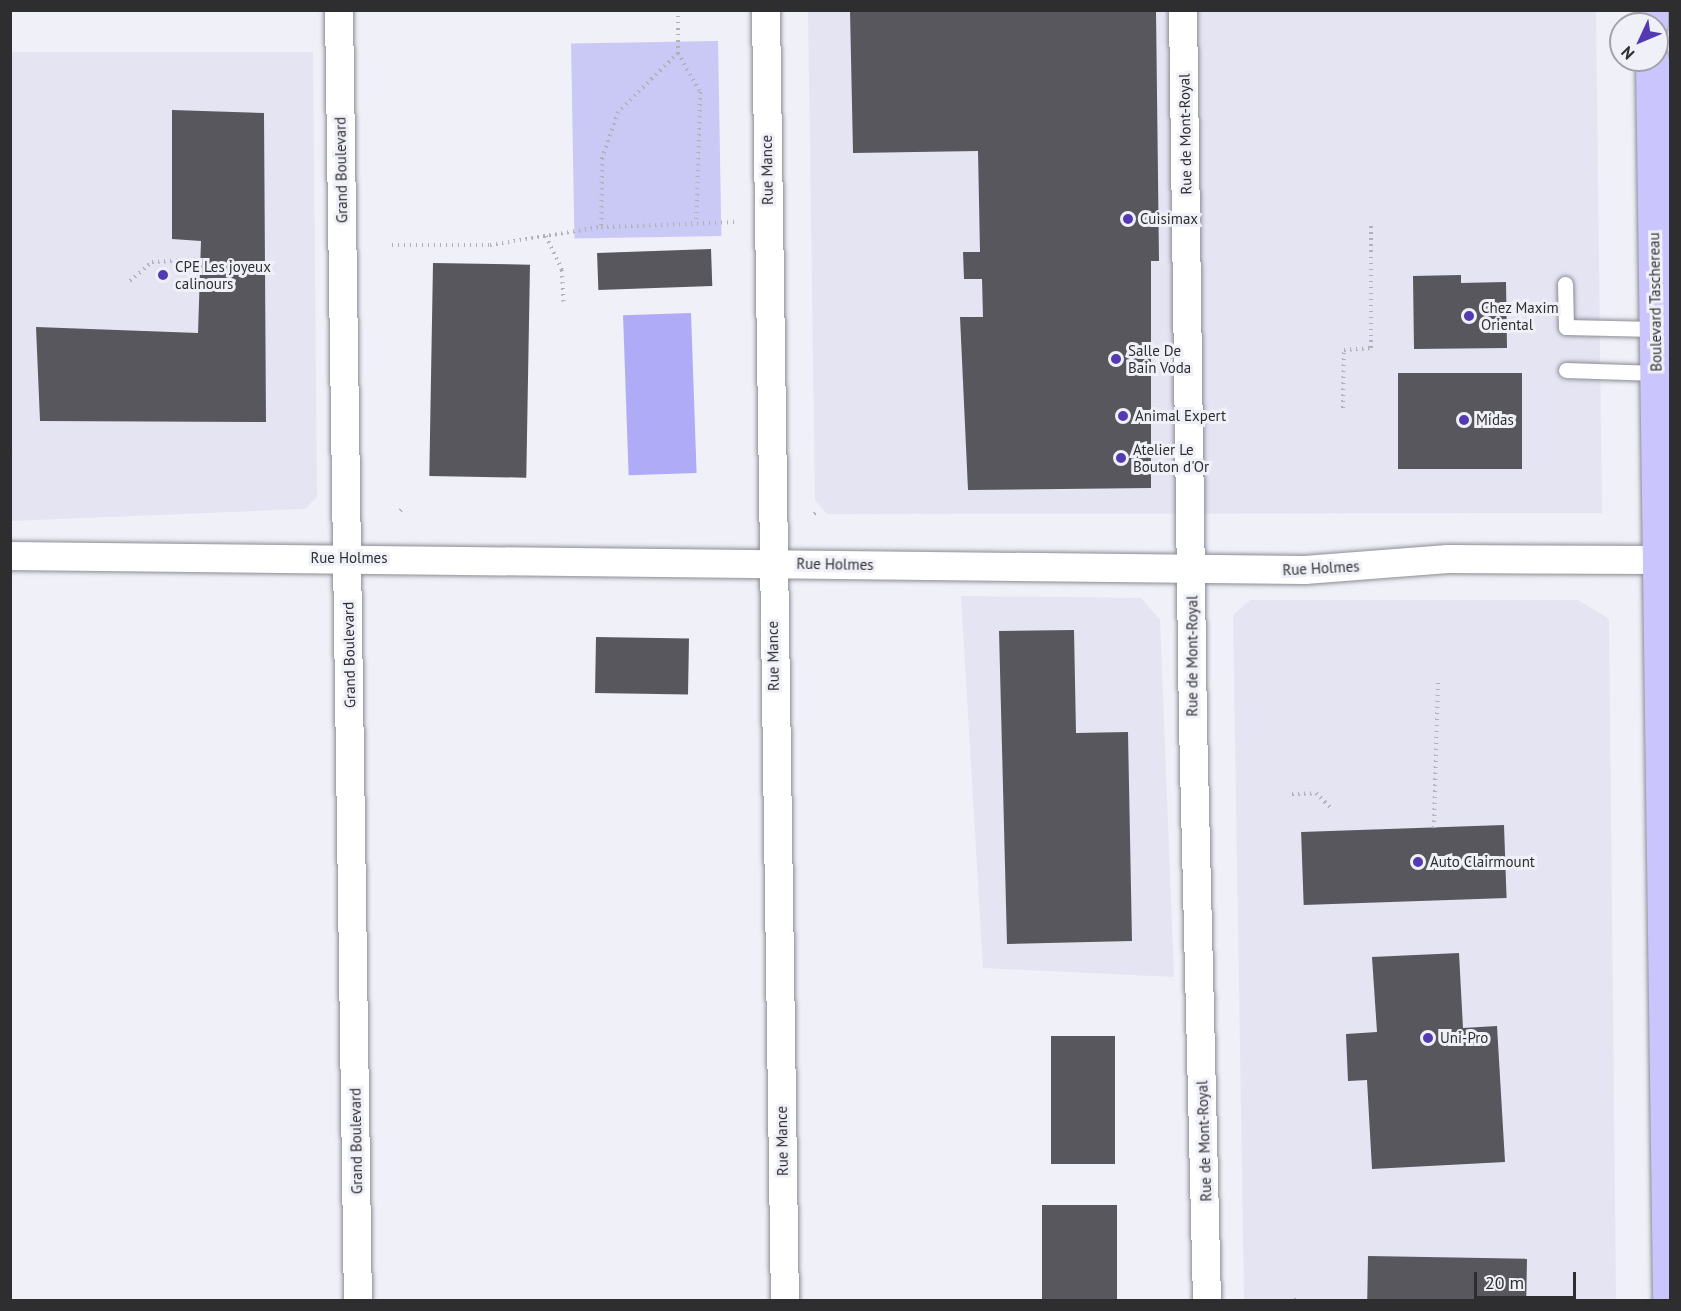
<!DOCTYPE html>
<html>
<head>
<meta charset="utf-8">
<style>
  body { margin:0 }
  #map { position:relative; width:1681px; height:1311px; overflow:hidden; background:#f0f0f8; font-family:"PT Sans",sans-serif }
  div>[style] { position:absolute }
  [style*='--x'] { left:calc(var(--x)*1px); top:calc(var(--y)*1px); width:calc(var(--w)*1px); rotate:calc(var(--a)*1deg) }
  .built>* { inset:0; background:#e4e4f3 }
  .green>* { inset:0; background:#cac9f5; transform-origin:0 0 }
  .water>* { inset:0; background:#afabf6; transform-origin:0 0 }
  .building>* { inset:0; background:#57575d; transform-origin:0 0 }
  .path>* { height:4px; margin-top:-2px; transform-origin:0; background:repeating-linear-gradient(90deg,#b1b1b8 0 1.5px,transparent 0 6px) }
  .roads { filter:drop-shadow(0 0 2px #8c8c94) drop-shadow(0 0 2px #8c8c94) }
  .service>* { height:15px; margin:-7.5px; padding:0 7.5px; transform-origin:7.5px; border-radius:7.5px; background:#fff }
  .minor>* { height:28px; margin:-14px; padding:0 14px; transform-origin:14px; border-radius:14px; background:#fff }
  .primary>* { height:33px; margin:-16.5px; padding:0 16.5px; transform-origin:16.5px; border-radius:16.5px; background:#cac6fd }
  .dots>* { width:16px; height:16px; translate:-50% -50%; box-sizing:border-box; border:3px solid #f0f0f8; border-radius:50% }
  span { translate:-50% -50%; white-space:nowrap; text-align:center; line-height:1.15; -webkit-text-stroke:6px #f0f0f8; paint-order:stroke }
  .street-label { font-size:15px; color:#2e2e31 }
  .poi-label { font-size:15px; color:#2e2e31 }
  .left { translate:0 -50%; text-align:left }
  .frame { position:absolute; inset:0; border:12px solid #2e2e31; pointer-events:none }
  .north { position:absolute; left:1609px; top:12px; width:60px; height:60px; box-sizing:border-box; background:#f0f0f8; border:2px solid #a2a2a8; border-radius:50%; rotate:226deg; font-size:16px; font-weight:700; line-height:24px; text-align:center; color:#2e2e31 }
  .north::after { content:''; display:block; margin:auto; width:21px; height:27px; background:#533ab2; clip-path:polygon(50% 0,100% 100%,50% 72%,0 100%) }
  .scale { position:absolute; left:1474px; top:1272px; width:102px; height:27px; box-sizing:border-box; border:3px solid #2e2e31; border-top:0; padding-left:8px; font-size:18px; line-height:21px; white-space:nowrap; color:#2e2e31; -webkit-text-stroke:4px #f0f0f8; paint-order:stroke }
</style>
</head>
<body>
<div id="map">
  <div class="built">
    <div style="clip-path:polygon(808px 11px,1596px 11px,1602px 513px,827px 514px,815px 500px)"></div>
    <div style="clip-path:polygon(10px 52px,313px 52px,317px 497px,305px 509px,11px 521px)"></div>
    <div style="clip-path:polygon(961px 596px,1141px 598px,1160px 620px,1174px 977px,983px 968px)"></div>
    <div style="clip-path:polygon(1250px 600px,1578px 600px,1609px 619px,1616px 1300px,1244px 1300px,1233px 615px)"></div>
  </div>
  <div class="green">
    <div style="left:718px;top:41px;width:195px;height:147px;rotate:89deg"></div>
  </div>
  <div class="water">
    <div style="left:691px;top:313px;width:160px;height:68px;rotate:88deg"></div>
  </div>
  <div class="building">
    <div style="clip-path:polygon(850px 10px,1156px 10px,1159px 261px,1151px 261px,1151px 488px,968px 490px,960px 317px,983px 317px,982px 279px,964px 279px,963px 252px,980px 252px,978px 151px,853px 153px)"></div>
    <div style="clip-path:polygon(172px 110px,264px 113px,266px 422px,40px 421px,36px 327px,198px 333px,201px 241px,172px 239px)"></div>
    <div style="left:711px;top:249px;width:37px;height:114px;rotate:88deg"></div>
    <div style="left:433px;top:263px;width:97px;height:213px;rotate:1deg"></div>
    <div style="clip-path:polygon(1461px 275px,1461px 283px,1506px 282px,1507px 348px,1414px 349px,1413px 276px)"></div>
    <div style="left:1398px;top:373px;width:124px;height:96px"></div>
    <div style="clip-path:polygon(1074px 630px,1076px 733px,1128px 732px,1132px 941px,1007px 944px,999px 631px)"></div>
    <div style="left:596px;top:637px;width:93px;height:56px;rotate:1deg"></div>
    <div style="left:1504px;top:825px;width:73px;height:203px;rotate:88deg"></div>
    <div style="clip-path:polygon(1459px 953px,1463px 1028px,1497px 1026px,1505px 1162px,1372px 1169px,1367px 1080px,1348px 1081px,1346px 1034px,1377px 1032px,1372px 957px)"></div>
    <div style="left:1051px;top:1036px;width:64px;height:128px"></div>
    <div style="left:1042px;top:1205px;width:75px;height:95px"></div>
    <div style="left:1368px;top:1256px;width:159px;height:44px;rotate:1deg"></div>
  </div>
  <div class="path">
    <div style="--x:678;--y:10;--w:43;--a:90"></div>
    <div style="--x:678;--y:53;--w:84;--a:135.5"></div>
    <div style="--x:618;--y:112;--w:49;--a:109.2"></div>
    <div style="--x:602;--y:158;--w:69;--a:90.8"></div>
    <div style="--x:601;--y:227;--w:137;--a:-2.1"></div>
    <div style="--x:678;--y:53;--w:45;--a:60.6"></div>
    <div style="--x:700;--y:92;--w:132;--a:91.7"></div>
    <div style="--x:546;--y:236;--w:38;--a:65"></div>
    <div style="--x:562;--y:270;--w:33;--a:87"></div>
    <div style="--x:392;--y:245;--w:98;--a:0"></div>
    <div style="--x:490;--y:245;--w:112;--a:-9.2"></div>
    <div style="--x:130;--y:281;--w:29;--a:-41"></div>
    <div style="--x:152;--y:262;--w:48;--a:-3.6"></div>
    <div style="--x:1343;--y:408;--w:58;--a:-89"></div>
    <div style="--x:1344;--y:350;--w:27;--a:-4"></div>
    <div style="--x:1371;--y:348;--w:125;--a:-90"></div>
    <div style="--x:10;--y:451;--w:5;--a:-68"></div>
    <div style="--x:400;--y:511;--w:4;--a:-45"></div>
    <div style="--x:814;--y:514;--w:5;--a:-37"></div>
    <div style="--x:1292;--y:794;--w:24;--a:-2"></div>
    <div style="--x:1316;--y:793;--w:21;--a:45"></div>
    <div style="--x:1434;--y:828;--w:145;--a:-88.4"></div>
    <div style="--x:1295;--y:1300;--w:5;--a:-37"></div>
  </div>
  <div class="roads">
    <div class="service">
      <div style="--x:1565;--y:284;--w:43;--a:88.7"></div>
      <div style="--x:1566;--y:327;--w:90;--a:1.3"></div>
      <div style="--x:1566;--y:370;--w:91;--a:1.9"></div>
    </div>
    <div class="minor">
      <div style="--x:339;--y:10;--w:1290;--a:89.16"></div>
      <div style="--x:766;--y:10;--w:1290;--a:89.16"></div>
      <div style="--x:1183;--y:10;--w:714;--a:89.2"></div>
      <div style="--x:1193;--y:724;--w:576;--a:88.61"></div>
      <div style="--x:10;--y:556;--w:1295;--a:0.62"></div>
      <div style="--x:1305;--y:570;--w:143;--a:-4.4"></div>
      <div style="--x:1448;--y:559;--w:210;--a:0.3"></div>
    </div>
    <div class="primary">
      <div style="--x:1651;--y:10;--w:14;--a:90"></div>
      <div style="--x:1652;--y:60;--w:1240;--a:89.21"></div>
    </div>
  </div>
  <div class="dots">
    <div style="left:1128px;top:219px;background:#533ab2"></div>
    <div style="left:163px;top:275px;background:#533ab2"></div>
    <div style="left:1469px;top:316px;background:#533ab2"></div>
    <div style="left:1116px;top:359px;background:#533ab2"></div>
    <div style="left:1123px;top:416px;background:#533ab2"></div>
    <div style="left:1464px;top:420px;background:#533ab2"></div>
    <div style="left:1121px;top:458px;background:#533ab2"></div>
    <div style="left:1418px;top:862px;background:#533ab2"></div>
    <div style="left:1428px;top:1038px;background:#533ab2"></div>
  </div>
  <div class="street-label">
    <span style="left:1185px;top:134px;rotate:-91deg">Rue de Mont-Royal</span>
    <span style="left:341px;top:170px;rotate:-91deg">Grand Boulevard</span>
    <span style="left:767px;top:170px;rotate:-91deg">Rue Mance</span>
    <span style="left:1655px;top:302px;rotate:-91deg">Boulevard Taschereau</span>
    <span style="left:349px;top:558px">Rue Holmes</span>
    <span style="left:835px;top:564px;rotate:1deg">Rue Holmes</span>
    <span style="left:1321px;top:568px;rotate:-3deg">Rue Holmes</span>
    <span style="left:349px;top:655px;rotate:-91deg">Grand Boulevard</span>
    <span style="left:773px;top:656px;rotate:-91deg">Rue Mance</span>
    <span style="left:1192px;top:656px;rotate:-90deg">Rue de Mont-Royal</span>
    <span style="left:356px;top:1141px;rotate:-91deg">Grand Boulevard</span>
    <span style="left:782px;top:1141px;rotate:-91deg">Rue Mance</span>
    <span style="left:1204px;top:1141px;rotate:-92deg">Rue de Mont-Royal</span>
  </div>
  <div class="poi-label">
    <span class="left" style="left:1140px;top:219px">Cuisimax</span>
    <span class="left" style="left:175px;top:275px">CPE Les joyeux<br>calinours</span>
    <span class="left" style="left:1481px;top:316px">Chez Maxim<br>Oriental</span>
    <span class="left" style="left:1128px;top:359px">Salle De<br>Bain Voda</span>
    <span class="left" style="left:1135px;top:416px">Animal Expert</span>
    <span class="left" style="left:1476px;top:420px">Midas</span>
    <span class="left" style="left:1133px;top:458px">Atelier Le<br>Bouton d'Or</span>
    <span class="left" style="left:1430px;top:862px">Auto Clairmount</span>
    <span class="left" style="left:1440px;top:1038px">Uni-Pro</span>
  </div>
  <div class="frame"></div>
  <div class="north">N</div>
  <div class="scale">20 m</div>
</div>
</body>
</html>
